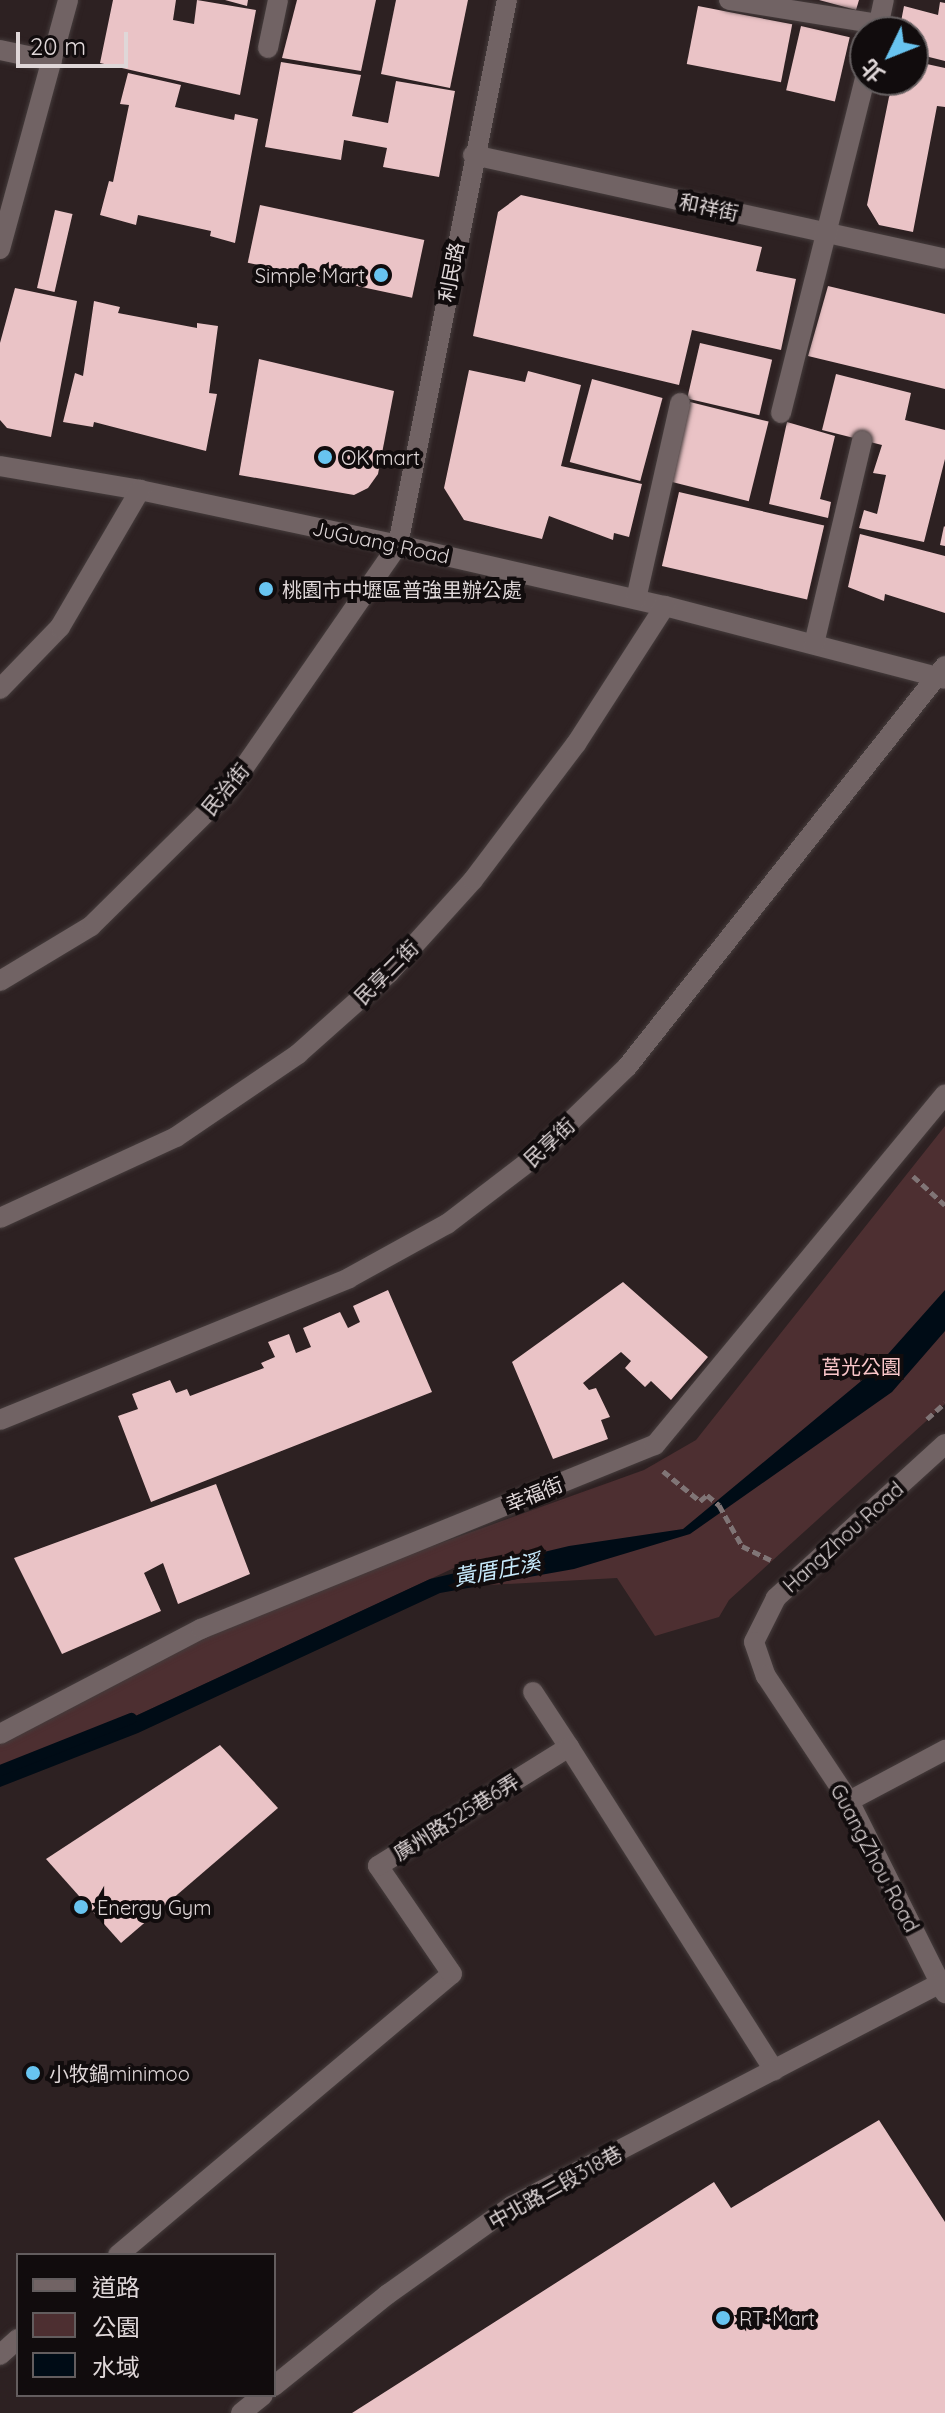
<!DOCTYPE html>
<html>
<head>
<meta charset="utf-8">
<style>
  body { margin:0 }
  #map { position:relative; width:945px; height:2413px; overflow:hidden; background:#2d2122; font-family:Quicksand,"Noto Sans TC",sans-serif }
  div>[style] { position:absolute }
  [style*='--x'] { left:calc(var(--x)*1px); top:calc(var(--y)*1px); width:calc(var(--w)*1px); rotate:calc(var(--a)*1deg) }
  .green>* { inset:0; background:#4d2f31 }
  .water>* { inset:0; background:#000c16 }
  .stream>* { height:11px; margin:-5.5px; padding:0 5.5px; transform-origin:5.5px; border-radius:5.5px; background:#000c16 }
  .building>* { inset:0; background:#eac3c6; transform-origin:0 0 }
  .path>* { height:5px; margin-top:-2.5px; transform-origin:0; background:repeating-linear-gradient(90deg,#807576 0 8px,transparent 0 12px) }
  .roads { filter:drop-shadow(0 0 2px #453c3c) drop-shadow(0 0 2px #453c3c) }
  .minor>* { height:20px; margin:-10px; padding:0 10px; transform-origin:10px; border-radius:10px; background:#716364 }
  .dots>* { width:22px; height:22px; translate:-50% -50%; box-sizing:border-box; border:4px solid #110c0d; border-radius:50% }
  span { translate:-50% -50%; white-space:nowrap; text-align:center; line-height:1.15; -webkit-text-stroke:8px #110c0d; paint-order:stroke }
  .street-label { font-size:20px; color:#dfd7d8 }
  .poi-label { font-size:20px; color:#dfd7d8 }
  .right { translate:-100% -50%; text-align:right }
  .left { translate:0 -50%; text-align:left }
  .park-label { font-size:20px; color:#fac6c9 }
  .water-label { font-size:22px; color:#c7eafc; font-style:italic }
  .legend { position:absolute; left:16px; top:2253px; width:260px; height:144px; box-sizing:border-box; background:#110c0d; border:2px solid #635d5e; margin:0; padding:10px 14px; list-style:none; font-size:24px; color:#dfd7d8 }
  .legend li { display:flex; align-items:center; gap:16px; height:40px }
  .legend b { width:40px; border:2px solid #635d5e }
  .north { position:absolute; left:849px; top:16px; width:80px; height:80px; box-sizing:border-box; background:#110c0d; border:2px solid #635d5e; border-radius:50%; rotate:227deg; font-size:22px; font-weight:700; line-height:32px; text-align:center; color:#dfd7d8 }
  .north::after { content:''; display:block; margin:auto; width:28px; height:36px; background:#68c4f0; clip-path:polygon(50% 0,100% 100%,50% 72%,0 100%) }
  .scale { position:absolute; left:16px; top:32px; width:112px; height:36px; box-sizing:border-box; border:4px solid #dfd7d8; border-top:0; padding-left:10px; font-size:24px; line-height:28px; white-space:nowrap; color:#dfd7d8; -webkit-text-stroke:6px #110c0d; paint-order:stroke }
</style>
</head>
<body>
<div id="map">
  <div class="green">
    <div style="clip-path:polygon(945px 1126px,945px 1404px,729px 1600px,719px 1617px,655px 1636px,617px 1578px,470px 1586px,456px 1567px,129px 1719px,0 1770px,0 1734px,201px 1629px,644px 1470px,696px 1440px)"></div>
  </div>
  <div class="water">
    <div style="clip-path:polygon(945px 1290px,945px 1331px,892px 1392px,690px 1534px,574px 1569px,440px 1593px,138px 1733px,0 1787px,0 1770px,129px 1719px,430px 1579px,569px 1546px,683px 1529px,872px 1372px)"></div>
  </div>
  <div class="stream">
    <div style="--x:0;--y:1770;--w:141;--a:-21.7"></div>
  </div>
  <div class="building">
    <div style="clip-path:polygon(113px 0,176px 0,173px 20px,194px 24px,197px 0,256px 10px,240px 95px,100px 63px)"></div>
    <div style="clip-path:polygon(225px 0,248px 0,247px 6px)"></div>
    <div style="clip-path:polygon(297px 0,376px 0,361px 71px,282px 58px)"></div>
    <div style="clip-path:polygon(396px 0,468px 0,450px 88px,381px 74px)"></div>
    <div style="clip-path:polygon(819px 0,859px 0,856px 10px)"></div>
    <div style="clip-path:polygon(940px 2px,945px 3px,945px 61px,913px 53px,913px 32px,899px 32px,904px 6px,938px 15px)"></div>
    <div style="left:698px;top:6px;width:96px;height:59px;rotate:11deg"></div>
    <div style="left:801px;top:26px;width:50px;height:66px;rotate:13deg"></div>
    <div style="clip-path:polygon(913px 61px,945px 68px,945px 107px,937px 106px,913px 232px,879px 225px,867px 205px,889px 97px,896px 80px,913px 80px)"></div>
    <div style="clip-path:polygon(281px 62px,361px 75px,352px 116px,388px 123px,396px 81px,455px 91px,439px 177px,383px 167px,387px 148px,344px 140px,341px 160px,265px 147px)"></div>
    <div style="clip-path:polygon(128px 73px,181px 85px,175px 107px,234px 120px,235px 114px,258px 119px,235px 243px,210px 236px,211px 231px,138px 215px,136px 225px,100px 215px,109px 181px,113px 182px,129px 105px,120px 104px)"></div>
    <div style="clip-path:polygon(521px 195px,762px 247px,756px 271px,796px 279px,781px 350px,692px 330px,679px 385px,473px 336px,498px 212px)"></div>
    <div style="left:260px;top:205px;width:168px;height:59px;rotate:12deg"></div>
    <div style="left:55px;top:210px;width:18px;height:80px;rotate:13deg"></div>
    <div style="clip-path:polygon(828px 286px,945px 314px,945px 389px,808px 356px)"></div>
    <div style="clip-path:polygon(15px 288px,77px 301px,51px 437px,7px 428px,0 420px,0 343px)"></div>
    <div style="clip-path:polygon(94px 301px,120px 307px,118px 313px,197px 328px,197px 323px,218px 326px,209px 393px,217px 394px,206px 451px,94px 422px,93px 427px,63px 422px,75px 373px,83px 376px)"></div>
    <div style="left:700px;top:343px;width:74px;height:57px;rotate:13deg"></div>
    <div style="clip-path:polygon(259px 359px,394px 391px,378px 474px,368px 488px,354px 495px,239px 475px)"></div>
    <div style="clip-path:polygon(469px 370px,525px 382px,528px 371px,581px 385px,561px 466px,642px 484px,629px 537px,614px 533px,613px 540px,549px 516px,542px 539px,464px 520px,444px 488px)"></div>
    <div style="clip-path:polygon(836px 374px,911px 393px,905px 420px,945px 430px,945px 459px,924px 542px,859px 528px,864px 510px,877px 514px,886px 475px,873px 473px,882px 445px,822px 430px)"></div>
    <div style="left:592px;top:379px;width:73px;height:86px;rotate:15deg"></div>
    <div style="left:690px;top:402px;width:81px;height:82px;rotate:14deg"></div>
    <div style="clip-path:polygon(787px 422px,835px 436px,820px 499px,831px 502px,828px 518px,769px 504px)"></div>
    <div style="left:679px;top:492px;width:149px;height:76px;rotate:13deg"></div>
    <div style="clip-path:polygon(944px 526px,945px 527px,945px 546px,940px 545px)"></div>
    <div style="clip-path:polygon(860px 534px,945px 556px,945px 613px,885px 594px,884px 601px,848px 587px)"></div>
    <div style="clip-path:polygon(623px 1282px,708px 1357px,671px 1400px,651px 1381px,645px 1387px,625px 1368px,631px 1361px,621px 1352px,583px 1383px,589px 1390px,596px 1388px,610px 1417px,601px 1420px,608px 1439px,553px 1459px,512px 1362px)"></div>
    <div style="clip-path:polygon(388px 1290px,432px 1392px,151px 1502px,118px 1416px,138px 1409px,132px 1394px,170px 1380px,176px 1393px,187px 1389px,190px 1396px,264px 1368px,261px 1363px,275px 1357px,268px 1342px,289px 1334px,296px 1353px,311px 1347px,303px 1328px,340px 1312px,348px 1328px,360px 1322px,353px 1306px)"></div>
    <div style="clip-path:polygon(216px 1484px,250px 1574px,178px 1604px,163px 1563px,144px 1573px,161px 1611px,62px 1654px,14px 1558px)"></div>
    <div style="clip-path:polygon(220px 1745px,278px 1808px,121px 1943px,46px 1859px)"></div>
    <div style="clip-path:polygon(879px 2120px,945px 2222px,945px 2413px,352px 2413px,714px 2182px,731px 2208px)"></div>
  </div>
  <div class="path">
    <div style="--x:913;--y:1176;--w:43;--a:42.2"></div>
    <div style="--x:927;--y:1419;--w:24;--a:-42"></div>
    <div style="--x:663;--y:1471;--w:48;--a:39"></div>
    <div style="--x:700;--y:1501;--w:9;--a:-41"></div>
    <div style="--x:707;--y:1495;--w:16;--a:40"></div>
    <div style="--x:719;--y:1505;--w:47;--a:60.7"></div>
    <div style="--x:742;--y:1546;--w:32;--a:26"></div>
  </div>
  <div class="roads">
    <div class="minor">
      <div style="--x:729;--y:0;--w:152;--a:9.1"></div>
      <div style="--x:877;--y:32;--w:33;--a:-78"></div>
      <div style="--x:268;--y:48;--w:49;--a:-78.2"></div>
      <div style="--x:0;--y:50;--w:53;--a:11.9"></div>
      <div style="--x:473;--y:155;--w:483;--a:12.4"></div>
      <div style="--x:0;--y:249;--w:258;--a:-74.7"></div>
      <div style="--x:781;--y:413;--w:344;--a:-75.9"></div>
      <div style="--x:0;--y:466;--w:142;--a:9.7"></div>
      <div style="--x:140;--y:490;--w:264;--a:12"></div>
      <div style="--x:398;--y:545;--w:274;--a:12.9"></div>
      <div style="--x:665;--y:606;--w:289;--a:14.6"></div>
      <div style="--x:636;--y:599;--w:201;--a:-77.3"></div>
      <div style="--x:814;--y:644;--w:209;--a:-76.7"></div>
      <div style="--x:0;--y:689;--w:86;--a:-45.9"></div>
      <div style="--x:60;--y:627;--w:159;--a:-59.7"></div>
      <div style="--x:0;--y:981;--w:106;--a:-31.1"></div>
      <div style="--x:91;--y:926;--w:191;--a:-44.6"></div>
      <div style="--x:227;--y:792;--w:300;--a:-55.3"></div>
      <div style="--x:398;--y:545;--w:556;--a:-78.69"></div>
      <div style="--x:0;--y:1218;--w:194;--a:-24.7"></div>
      <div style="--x:176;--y:1137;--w:148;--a:-34.2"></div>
      <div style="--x:298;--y:1054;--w:122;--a:-41.7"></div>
      <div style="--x:389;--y:973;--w:125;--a:-47.9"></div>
      <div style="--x:473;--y:880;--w:171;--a:-52.9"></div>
      <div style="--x:576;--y:744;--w:164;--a:-57.2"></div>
      <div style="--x:0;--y:1420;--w:377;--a:-22.1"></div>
      <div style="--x:349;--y:1278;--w:112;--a:-28.9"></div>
      <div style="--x:447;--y:1224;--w:107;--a:-37.4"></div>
      <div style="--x:532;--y:1159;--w:132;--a:-44.1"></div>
      <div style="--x:627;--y:1067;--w:512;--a:-51.58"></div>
      <div style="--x:945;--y:1444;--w:229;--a:137.7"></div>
      <div style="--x:776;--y:1598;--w:49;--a:116.6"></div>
      <div style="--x:754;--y:1642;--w:36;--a:71"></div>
      <div style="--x:766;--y:1676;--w:150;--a:56.4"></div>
      <div style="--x:849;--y:1801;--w:215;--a:63.4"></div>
      <div style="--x:533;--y:1692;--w:66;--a:56.8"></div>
      <div style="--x:0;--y:1734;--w:227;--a:-27.6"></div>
      <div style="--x:201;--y:1629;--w:490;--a:-22.1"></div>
      <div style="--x:655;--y:1445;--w:455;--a:-50.4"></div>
      <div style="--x:849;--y:1801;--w:109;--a:-28"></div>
      <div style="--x:118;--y:2255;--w:436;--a:-40.1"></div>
      <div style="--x:452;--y:1974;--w:131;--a:-124.4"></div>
      <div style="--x:378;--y:1866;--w:225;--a:-31.9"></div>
      <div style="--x:569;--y:1747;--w:383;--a:57.6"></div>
      <div style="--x:0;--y:2355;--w:24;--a:-42"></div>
      <div style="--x:274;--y:2386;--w:146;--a:-38.9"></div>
      <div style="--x:388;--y:2294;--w:152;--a:-35.4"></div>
      <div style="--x:512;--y:2206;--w:488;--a:-27.5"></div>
      <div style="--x:241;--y:2413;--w:28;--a:-39"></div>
    </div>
  </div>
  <div class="dots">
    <div style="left:381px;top:275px;background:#68c4f0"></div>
    <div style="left:325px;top:457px;background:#68c4f0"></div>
    <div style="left:266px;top:589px;background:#68c4f0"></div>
    <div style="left:81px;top:1907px;background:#68c4f0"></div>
    <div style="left:33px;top:2073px;background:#68c4f0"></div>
    <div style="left:723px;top:2318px;background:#68c4f0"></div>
  </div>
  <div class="street-label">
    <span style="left:709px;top:207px;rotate:12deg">和祥街</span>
    <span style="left:451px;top:272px;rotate:-79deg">利民路</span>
    <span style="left:381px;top:542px;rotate:12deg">JuGuang Road</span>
    <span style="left:225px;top:789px;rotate:-50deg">民治街</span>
    <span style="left:386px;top:972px;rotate:-45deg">民享二街</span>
    <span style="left:549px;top:1142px;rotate:-43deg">民享街</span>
    <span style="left:534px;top:1494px;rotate:-22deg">幸福街</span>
    <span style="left:843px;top:1537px;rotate:-42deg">HangZhou Road</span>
    <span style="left:456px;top:1817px;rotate:-32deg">廣州路325巷6弄</span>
    <span style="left:875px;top:1858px;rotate:62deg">GuangZhou Road</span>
    <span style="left:555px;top:2187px;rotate:-29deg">中北路二段318巷</span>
  </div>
  <div class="poi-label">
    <span class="right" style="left:365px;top:275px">Simple Mart</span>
    <span class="left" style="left:341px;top:457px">OK mart</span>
    <span class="left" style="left:282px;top:589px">桃園市中壢區普強里辦公處</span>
    <span class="left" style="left:97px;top:1907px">Energy Gym</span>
    <span class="left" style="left:49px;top:2073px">小牧鍋minimoo</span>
    <span class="left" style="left:739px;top:2318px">RT-Mart</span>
  </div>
  <div class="park-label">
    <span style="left:861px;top:1366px">莒光公園</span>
  </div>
  <div class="water-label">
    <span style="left:497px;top:1570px;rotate:-11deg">黃厝庄溪</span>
  </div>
  <ul class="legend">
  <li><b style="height:10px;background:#716364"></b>道路</li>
  <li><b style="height:22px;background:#4d2f31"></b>公園</li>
  <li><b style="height:22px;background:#000c16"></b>水域</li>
  </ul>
  <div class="north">北</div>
  <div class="scale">20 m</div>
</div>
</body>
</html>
